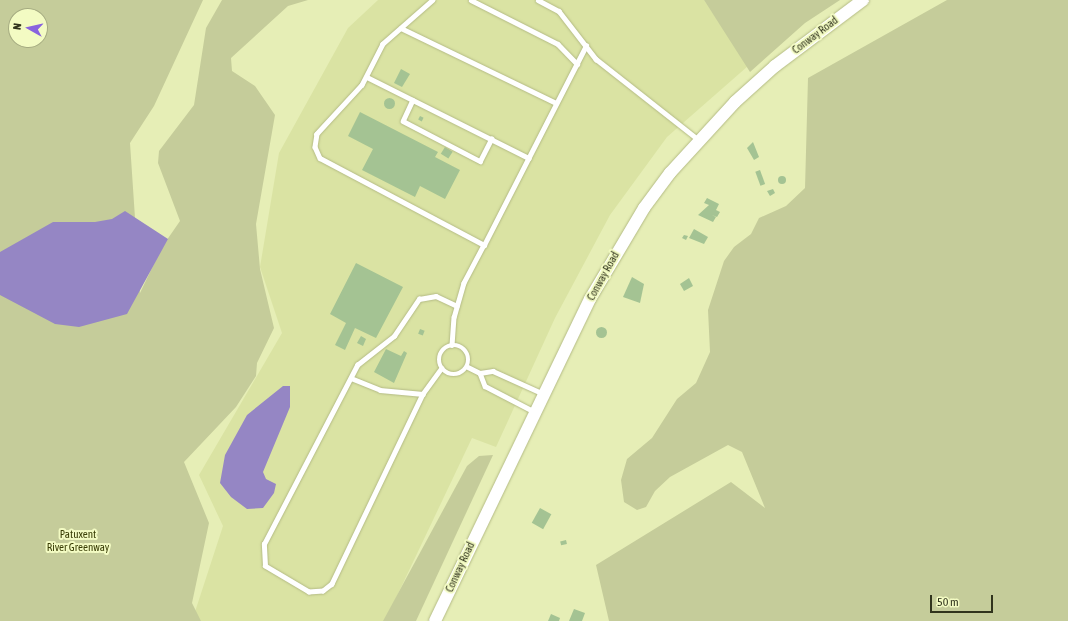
<!DOCTYPE html>
<html>
<head>
<meta charset="utf-8">
<style>
  body { margin:0 }
  #map { position:relative; width:1068px; height:621px; overflow:hidden; background:#e6eeb6; font-family:"Asap Condensed",sans-serif }
  div>[style] { position:absolute }
  [style*='--x'] { left:calc(var(--x)*1px); top:calc(var(--y)*1px); width:calc(var(--w)*1px); rotate:calc(var(--a)*1deg) }
  .built>* { inset:0; background:#dae3a3 }
  .green>* { inset:0; background:#c5cc9a }
  .water>* { inset:0; background:#9586c4 }
  .building>* { inset:0; background:#a4c393; transform-origin:0 0 }
  .round { border-radius:50% }
  .roads { filter:drop-shadow(0 0 1px #b4bb85) drop-shadow(0 0 1px #b4bb85) }
  .lane>* { height:4.5px; margin:-2.25px; padding:0 2.25px; transform-origin:2.25px; border-radius:2.25px; background:#fff }
  .lane>.ring { margin:-2.25px; padding:0; box-sizing:content-box; background:none; border:4.5px solid #fff; border-radius:50% }
  .secondary>* { height:12px; margin:-6px; padding:0 6px; transform-origin:6px; border-radius:6px; background:#fff }
  span { translate:-50% -50%; white-space:nowrap; text-align:center; line-height:1.15; -webkit-text-stroke:4px #f3fbc3; paint-order:stroke }
  .street-label { font-size:11px; color:#31341d }
  .park-label { font-size:11px; color:#383c04 }
  .north { position:absolute; left:8px; top:8px; width:40px; height:40px; box-sizing:border-box; background:#f3fbc3; border:1px solid #a5ab81; border-radius:50%; rotate:278deg; font-size:11px; font-weight:700; line-height:16px; text-align:center; color:#31341d }
  .north::after { content:''; display:block; margin:auto; width:14px; height:18px; background:#8963de; clip-path:polygon(50% 0,100% 100%,50% 72%,0 100%) }
  .scale { position:absolute; left:930px; top:595px; width:63px; height:18px; box-sizing:border-box; border:2px solid #31341d; border-top:0; padding-left:5px; font-size:12px; line-height:14px; white-space:nowrap; color:#31341d; -webkit-text-stroke:3px #f3fbc3; paint-order:stroke }
</style>
</head>
<body>
<div id="map">
  <div class="built">
    <div style="clip-path:polygon(378px 0,704px 0,748px 66px,667px 137px,610px 215px,555px 318px,496px 447px,472px 438px,385px 621px,192px 621px,223px 526px,199px 475px,282px 333px,260px 267px,279px 153px,348px 28px)"></div>
  </div>
  <div class="green">
    <div style="clip-path:polygon(evenodd,0 0,203px 0,154px 106px,130px 143px,140px 293px,162px 247px,180px 221px,158px 163px,159px 151px,194px 105px,206px 28px,222px 0,308px 0,288px 6px,231px 58px,232px 71px,255px 86px,275px 115px,256px 224px,260px 269px,274px 328px,257px 363px,256px 376px,236px 407px,184px 462px,209px 523px,192px 603px,201px 621px,0 621px,0 0,16px 16px,40px 16px,40px 40px,16px 40px,16px 16px)"></div>
    <div style="clip-path:polygon(704px 0,840px 0,805px 23px,750px 72px)"></div>
    <div style="clip-path:polygon(947px 0,1068px 0,1068px 621px,609px 621px,596px 565px,731px 482px,765px 508px,742px 452px,728px 445px,670px 477px,655px 491px,646px 507px,637px 510px,624px 502px,621px 480px,627px 459px,652px 438px,677px 399px,696px 383px,710px 352px,708px 310px,724px 261px,734px 247px,751px 234px,759px 218px,786px 206px,805px 188px,808px 78px)"></div>
    <div style="clip-path:polygon(493px 455px,416px 621px,383px 621px,467px 466px,479px 456px)"></div>
  </div>
  <div class="water">
    <div style="clip-path:polygon(125px 211px,168px 239px,127px 314px,79px 327px,55px 324px,0 295px,0 252px,53px 222px,95px 222px,112px 219px)"></div>
    <div style="clip-path:polygon(283px 386px,290px 386px,290px 407px,263px 472px,266px 479px,276px 484px,274px 493px,263px 508px,247px 509px,231px 497px,220px 483px,225px 455px,247px 415px)"></div>
  </div>
  <div class="building">
    <div style="clip-path:polygon(401px 69px,410px 74px,402px 87px,394px 83px)"></div>
    <div class="round" style="left:383.5px;top:97.5px;width:11px;height:11px"></div>
    <div style="clip-path:polygon(360px 112px,438px 152px,435px 157px,460px 170px,445px 199px,420px 186px,415px 197px,362px 170px,373px 149px,348px 136px)"></div>
    <div style="left:420px;top:116px;width:4px;height:4px;rotate:27deg"></div>
    <div style="clip-path:polygon(753px 142px,759px 157px,754px 160px,747px 148px)"></div>
    <div style="left:445px;top:147px;width:9px;height:8px;rotate:32deg"></div>
    <div style="left:760px;top:170px;width:15px;height:5px;rotate:70deg"></div>
    <div class="round" style="left:778px;top:176px;width:8px;height:8px"></div>
    <div style="clip-path:polygon(773px 189px,775px 193px,770px 196px,767px 191px)"></div>
    <div style="clip-path:polygon(707px 198px,719px 204px,716px 210px,720px 212px,717px 217px,712px 215px,716px 217px,713px 222px,698px 215px,709px 205px,704px 203px)"></div>
    <div style="clip-path:polygon(694px 229px,708px 237px,704px 244px,689px 238px)"></div>
    <div style="clip-path:polygon(684px 235px,688px 236px,686px 240px,682px 238px)"></div>
    <div style="clip-path:polygon(356px 263px,403px 287px,376px 338px,355px 328px,345px 350px,335px 345px,346px 323px,330px 314px)"></div>
    <div style="clip-path:polygon(632px 277px,644px 284px,640px 303px,623px 297px)"></div>
    <div style="clip-path:polygon(689px 278px,693px 286px,684px 291px,680px 284px)"></div>
    <div class="round" style="left:595.5px;top:326.5px;width:11px;height:11px"></div>
    <div style="left:420px;top:329px;width:5px;height:5px;rotate:22deg"></div>
    <div style="clip-path:polygon(361px 336px,366px 339px,363px 346px,357px 343px)"></div>
    <div style="clip-path:polygon(386px 349px,401px 356px,404px 351px,407px 353px,394px 383px,374px 372px)"></div>
    <div style="left:540px;top:508px;width:13px;height:17px;rotate:29deg"></div>
    <div style="left:566px;top:540px;width:4px;height:6px;rotate:76deg"></div>
    <div style="clip-path:polygon(574px 609px,585px 613px,582px 621px,569px 621px)"></div>
    <div style="clip-path:polygon(551px 614px,560px 618px,559px 621px,548px 621px)"></div>
  </div>
  <div class="roads">
    <div class="lane">
      <div style="--x:433;--y:0;--w:67;--a:138.7"></div>
      <div style="--x:383;--y:44;--w:46;--a:117.1"></div>
      <div style="--x:362;--y:85;--w:67;--a:132.6"></div>
      <div style="--x:317;--y:134;--w:13;--a:99"></div>
      <div style="--x:315;--y:147;--w:12;--a:66"></div>
      <div style="--x:320;--y:158;--w:186;--a:27.9"></div>
      <div style="--x:484;--y:245;--w:43;--a:117.8"></div>
      <div style="--x:464;--y:283;--w:35;--a:106"></div>
      <div style="--x:454;--y:317;--w:28;--a:94"></div>
      <div style="--x:471;--y:0;--w:97;--a:26.8"></div>
      <div style="--x:558;--y:44;--w:28;--a:46"></div>
      <div style="--x:538;--y:0;--w:24;--a:28"></div>
      <div style="--x:559;--y:11;--w:61;--a:52.4"></div>
      <div style="--x:596;--y:59;--w:131;--a:38.2"></div>
      <div style="--x:401;--y:28;--w:172;--a:25.8"></div>
      <div style="--x:367;--y:77;--w:181;--a:26.6"></div>
      <div style="--x:413;--y:100;--w:23;--a:115"></div>
      <div style="--x:403;--y:121;--w:87;--a:27.5"></div>
      <div style="--x:480;--y:161;--w:25;--a:-63"></div>
      <div style="--x:484;--y:245;--w:224;--a:-62.9"></div>
      <div class="ring" style="left:439px;top:345px;width:25.5px;height:25.5px"></div>
      <div style="--x:468;--y:367;--w:13;--a:27"></div>
      <div style="--x:480;--y:373;--w:13;--a:-9"></div>
      <div style="--x:493;--y:371;--w:56;--a:24.3"></div>
      <div style="--x:442;--y:368;--w:32;--a:126"></div>
      <div style="--x:423;--y:394;--w:211;--a:115.6"></div>
      <div style="--x:332;--y:584;--w:11;--a:142"></div>
      <div style="--x:323;--y:591;--w:14;--a:176"></div>
      <div style="--x:309;--y:592;--w:51;--a:-149.4"></div>
      <div style="--x:265;--y:566;--w:22;--a:-93"></div>
      <div style="--x:264;--y:544;--w:202;--a:-62.5"></div>
      <div style="--x:357;--y:365;--w:47;--a:-38.1"></div>
      <div style="--x:394;--y:336;--w:45;--a:-56"></div>
      <div style="--x:419;--y:299;--w:17;--a:-10"></div>
      <div style="--x:436;--y:296;--w:23;--a:25"></div>
      <div style="--x:480;--y:373;--w:14;--a:69"></div>
      <div style="--x:485;--y:386;--w:56;--a:27.5"></div>
      <div style="--x:351;--y:378;--w:31;--a:22"></div>
      <div style="--x:380;--y:390;--w:43;--a:5.3"></div>
    </div>
    <div class="secondary">
      <div style="--x:435;--y:621;--w:357;--a:-64.3"></div>
      <div style="--x:590;--y:299;--w:106;--a:-59.3"></div>
      <div style="--x:644;--y:208;--w:44;--a:-53.4"></div>
      <div style="--x:670;--y:173;--w:96;--a:-47.5"></div>
      <div style="--x:735;--y:102;--w:54;--a:-42"></div>
      <div style="--x:775;--y:66;--w:110;--a:-36.9"></div>
    </div>
  </div>
  <div class="street-label">
    <span style="left:815px;top:35px;rotate:-37deg">Conway Road</span>
    <span style="left:603px;top:276px;rotate:-61deg">Conway Road</span>
    <span style="left:460px;top:567px;rotate:-65deg">Conway Road</span>
  </div>
  <div class="park-label">
    <span style="left:78px;top:541px">Patuxent<br>River Greenway</span>
  </div>
  <div class="north">N</div>
  <div class="scale">50 m</div>
</div>
</body>
</html>
